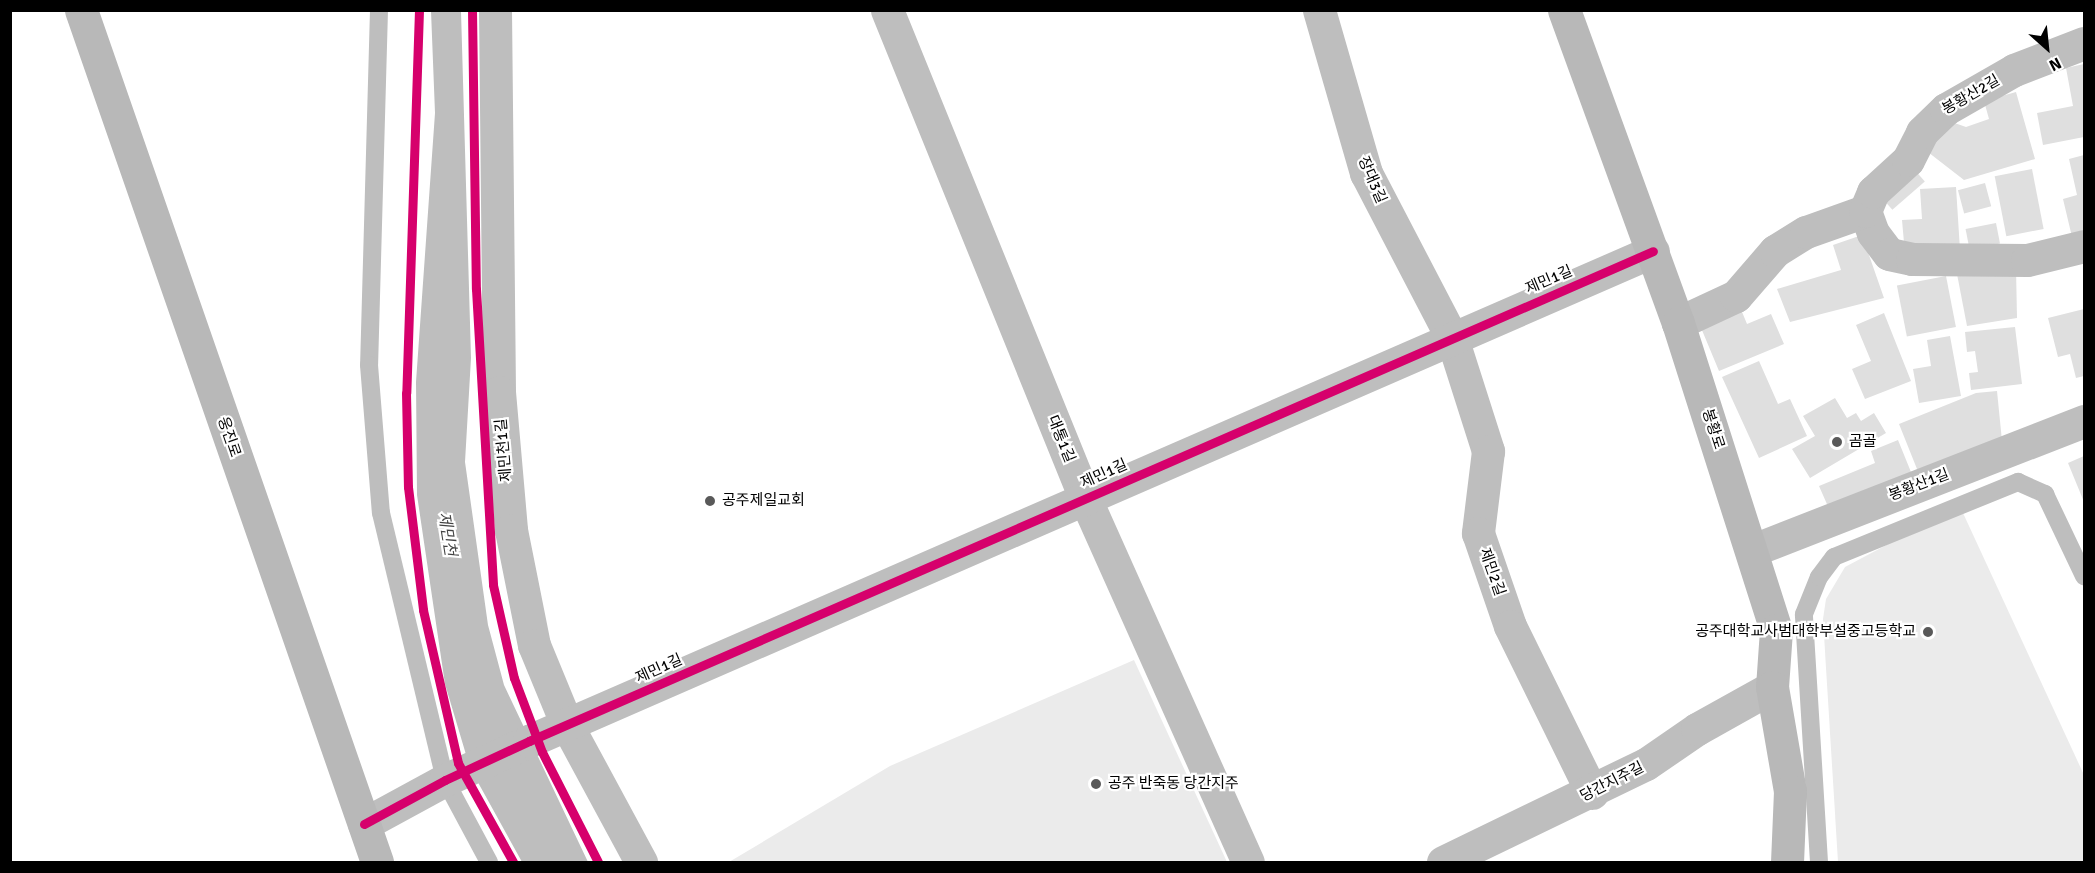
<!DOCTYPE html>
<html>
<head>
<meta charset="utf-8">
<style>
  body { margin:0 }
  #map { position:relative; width:2095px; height:873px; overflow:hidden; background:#fff; font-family:Signika,"Noto Sans KR",sans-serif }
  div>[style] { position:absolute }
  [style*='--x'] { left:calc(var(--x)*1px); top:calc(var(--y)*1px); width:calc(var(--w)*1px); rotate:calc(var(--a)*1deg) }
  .green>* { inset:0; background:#ebebeb }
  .water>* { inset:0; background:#bebebe }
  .building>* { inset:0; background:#dfdfdf; transform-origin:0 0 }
  .lane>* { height:18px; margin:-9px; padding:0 9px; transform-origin:9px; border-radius:9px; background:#bebebe }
  .street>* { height:33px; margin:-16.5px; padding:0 16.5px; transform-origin:16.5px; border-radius:16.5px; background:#bebebe }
  .secondary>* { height:33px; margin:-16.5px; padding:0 16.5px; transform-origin:16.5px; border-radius:16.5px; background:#b8b8b8 }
  .cycleway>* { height:9px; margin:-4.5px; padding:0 4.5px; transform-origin:4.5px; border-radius:4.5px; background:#d6006c }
  .dots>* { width:16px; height:16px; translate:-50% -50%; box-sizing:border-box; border:3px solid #fff; border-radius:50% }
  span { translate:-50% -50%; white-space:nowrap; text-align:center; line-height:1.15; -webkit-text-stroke:4.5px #fff; paint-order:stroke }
  .street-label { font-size:15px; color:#000 }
  .poi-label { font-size:15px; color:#000 }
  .left { translate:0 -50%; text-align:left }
  .right { translate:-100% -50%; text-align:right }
  .water-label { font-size:16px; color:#434343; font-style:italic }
  .frame { position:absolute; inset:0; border:12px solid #000; pointer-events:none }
  .north { position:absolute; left:2017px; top:18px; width:60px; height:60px; -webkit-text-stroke:4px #fff; paint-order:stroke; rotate:153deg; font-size:16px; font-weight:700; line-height:24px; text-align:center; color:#000 }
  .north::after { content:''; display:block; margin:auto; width:21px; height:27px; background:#000; clip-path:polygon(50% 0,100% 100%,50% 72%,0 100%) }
</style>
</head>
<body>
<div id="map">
  <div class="green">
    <div style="clip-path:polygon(1963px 513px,2084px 775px,2084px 862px,1838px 862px,1823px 619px,1826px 599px,1845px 567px,1894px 541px)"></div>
    <div style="clip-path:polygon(1134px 660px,1227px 862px,729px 862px,890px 766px)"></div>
  </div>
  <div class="water">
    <div style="clip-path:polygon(431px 11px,461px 11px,471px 358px,465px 462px,488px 625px,504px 685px,588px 862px,522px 862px,470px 768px,445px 684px,417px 495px,416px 382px,435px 113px)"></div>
  </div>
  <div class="building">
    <div style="clip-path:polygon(2084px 64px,2084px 137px,2043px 145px,2037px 113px,2073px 106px,2066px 68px)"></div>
    <div style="clip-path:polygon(2016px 92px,2035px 159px,1964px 180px,1924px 149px,1946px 120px,1966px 127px,1989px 119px,1984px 101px)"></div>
    <div style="clip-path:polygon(2084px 155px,2084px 233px,2072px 237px,2063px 199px,2077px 195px,2069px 159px)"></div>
    <div style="left:1913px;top:168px;width:18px;height:43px;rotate:49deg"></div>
    <div style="left:2032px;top:169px;width:61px;height:38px;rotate:79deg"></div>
    <div style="left:1985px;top:183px;width:24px;height:28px;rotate:75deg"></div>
    <div style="clip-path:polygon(1956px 187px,1960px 250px,1905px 254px,1902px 220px,1922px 219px,1920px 189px)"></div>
    <div style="left:1996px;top:223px;width:21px;height:31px;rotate:79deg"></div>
    <div style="clip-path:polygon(1862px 235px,1884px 298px,1790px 322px,1777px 289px,1841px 270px,1833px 245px)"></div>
    <div style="clip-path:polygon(2016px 268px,2017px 318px,1967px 326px,1957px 274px)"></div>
    <div style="left:1946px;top:276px;width:52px;height:50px;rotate:79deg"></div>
    <div style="clip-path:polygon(1740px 307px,1747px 324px,1771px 314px,1784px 344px,1719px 371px,1699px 323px)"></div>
    <div style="clip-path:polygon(2084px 309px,2084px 376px,2076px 378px,2070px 354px,2058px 357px,2048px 318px)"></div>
    <div style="clip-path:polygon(1884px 313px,1911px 381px,1865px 399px,1852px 369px,1871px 361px,1856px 325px)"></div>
    <div style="clip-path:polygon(2015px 327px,2022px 384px,1971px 390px,1969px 373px,1978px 372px,1975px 351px,1967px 352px,1965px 332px)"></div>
    <div style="clip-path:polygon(1950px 336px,1961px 396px,1919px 403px,1913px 369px,1931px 366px,1927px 340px)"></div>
    <div style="clip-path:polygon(1759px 361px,1778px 404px,1790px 399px,1807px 436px,1759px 458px,1722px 377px)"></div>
    <div style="clip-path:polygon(1997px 391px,2002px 441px,1919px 474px,1899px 424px,1976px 393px)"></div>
    <div style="clip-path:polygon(1835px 398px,1847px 418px,1856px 413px,1861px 421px,1874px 413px,1886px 433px,1810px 478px,1792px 449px,1815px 436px,1803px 416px)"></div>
    <div style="clip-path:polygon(1898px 440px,1913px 477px,1830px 511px,1819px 486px,1875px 463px,1871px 451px)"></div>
    <div style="clip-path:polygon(2084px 456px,2084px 502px,2068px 463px)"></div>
  </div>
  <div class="lane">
    <div style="--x:379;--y:10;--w:355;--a:91.6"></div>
    <div style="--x:369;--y:365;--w:148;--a:85.4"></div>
    <div style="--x:381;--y:513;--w:275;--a:76.5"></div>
    <div style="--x:445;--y:780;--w:93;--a:61.8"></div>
    <div style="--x:1819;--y:862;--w:248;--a:-93.5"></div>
    <div style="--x:1804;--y:614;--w:40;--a:-68"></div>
    <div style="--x:1819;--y:577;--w:25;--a:-53"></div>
    <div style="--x:1834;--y:557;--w:199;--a:-22.2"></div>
    <div style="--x:2018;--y:482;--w:30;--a:24"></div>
    <div style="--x:2045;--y:494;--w:91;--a:64.6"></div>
  </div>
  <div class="street">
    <div style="--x:495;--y:10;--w:382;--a:89.4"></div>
    <div style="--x:499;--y:392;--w:139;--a:85"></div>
    <div style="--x:511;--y:530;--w:117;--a:78.7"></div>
    <div style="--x:534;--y:645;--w:87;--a:67.6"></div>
    <div style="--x:567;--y:725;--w:156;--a:61.6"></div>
    <div style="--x:887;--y:10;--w:527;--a:67.92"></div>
    <div style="--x:1085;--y:498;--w:399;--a:65.9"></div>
    <div style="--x:1319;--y:10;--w:170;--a:73.9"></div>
    <div style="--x:1366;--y:173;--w:186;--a:62.5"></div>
    <div style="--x:1452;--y:338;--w:119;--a:72.3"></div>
    <div style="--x:1488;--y:451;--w:83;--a:97"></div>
    <div style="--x:1478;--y:533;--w:98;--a:71"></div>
    <div style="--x:1510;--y:626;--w:186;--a:63.8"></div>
    <div style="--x:1865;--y:211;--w:23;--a:70"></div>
    <div style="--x:1873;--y:233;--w:26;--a:53"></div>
    <div style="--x:1889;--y:254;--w:24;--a:12"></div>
    <div style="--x:1912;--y:259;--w:115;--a:0.5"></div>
    <div style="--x:2027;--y:260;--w:59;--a:-13.8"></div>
    <div style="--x:1678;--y:323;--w:64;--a:-25"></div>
    <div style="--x:1736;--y:296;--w:60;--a:-49.1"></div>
    <div style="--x:1775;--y:251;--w:36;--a:-32"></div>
    <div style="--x:1806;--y:232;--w:63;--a:-19.6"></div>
    <div style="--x:1865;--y:211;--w:21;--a:-67"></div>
    <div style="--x:1873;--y:192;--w:47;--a:-42.4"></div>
    <div style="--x:1908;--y:160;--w:31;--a:-63"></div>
    <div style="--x:1922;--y:132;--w:33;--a:-44"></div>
    <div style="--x:1946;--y:109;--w:78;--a:-29.8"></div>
    <div style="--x:2014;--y:70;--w:75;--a:-21.1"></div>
    <div style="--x:1753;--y:550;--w:355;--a:-21.3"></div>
    <div style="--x:364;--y:824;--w:92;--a:-28.5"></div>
    <div style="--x:445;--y:780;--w:93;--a:-24.9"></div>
    <div style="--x:529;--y:741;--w:1226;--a:-23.55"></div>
    <div style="--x:1443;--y:862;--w:225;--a:-25.8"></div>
    <div style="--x:1646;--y:764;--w:62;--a:-34.5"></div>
    <div style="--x:1697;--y:729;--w:86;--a:-29.2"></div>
  </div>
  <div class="secondary">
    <div style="--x:81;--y:10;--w:902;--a:70.84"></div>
    <div style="--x:1564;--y:10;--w:333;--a:70"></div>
    <div style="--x:1678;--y:323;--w:322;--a:72.3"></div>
    <div style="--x:1776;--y:630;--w:57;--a:94"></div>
    <div style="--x:1772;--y:687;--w:106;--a:80.2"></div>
    <div style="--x:1790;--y:791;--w:71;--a:92.4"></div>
  </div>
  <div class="cycleway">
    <div style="--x:419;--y:10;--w:383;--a:91.9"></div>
    <div style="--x:406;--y:393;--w:94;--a:88.8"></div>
    <div style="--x:408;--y:487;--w:124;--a:83"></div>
    <div style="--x:423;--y:610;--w:157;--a:77.1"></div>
    <div style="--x:458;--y:763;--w:113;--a:60.9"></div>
    <div style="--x:472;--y:10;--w:279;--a:89.2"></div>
    <div style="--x:476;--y:289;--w:296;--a:86.7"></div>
    <div style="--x:493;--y:585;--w:95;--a:77.3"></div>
    <div style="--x:514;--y:678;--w:79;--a:69.3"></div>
    <div style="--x:542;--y:752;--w:123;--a:63"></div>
    <div style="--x:364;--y:824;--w:92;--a:-28.5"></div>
    <div style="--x:445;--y:780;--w:93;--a:-24.9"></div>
    <div style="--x:529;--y:741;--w:1226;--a:-23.55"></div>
  </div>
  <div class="dots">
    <div style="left:1837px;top:442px;background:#595959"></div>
    <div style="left:710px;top:501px;background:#595959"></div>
    <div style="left:1928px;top:632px;background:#595959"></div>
    <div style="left:1096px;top:784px;background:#595959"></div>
  </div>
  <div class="street-label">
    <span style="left:1971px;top:95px;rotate:-30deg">봉황산2길</span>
    <span style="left:1372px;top:180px;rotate:67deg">장대3길</span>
    <span style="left:1549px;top:280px;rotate:-23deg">제민1길</span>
    <span style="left:1713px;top:429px;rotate:72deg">봉황로</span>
    <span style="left:229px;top:437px;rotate:71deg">웅진로</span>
    <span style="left:1061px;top:439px;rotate:68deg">대통1길</span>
    <span style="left:504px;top:450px;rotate:-95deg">제민천1길</span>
    <span style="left:1104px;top:474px;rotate:-24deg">제민1길</span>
    <span style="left:1919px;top:485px;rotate:-21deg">봉황산1길</span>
    <span style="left:1492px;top:572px;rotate:71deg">제민2길</span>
    <span style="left:659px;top:669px;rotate:-24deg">제민1길</span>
    <span style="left:1612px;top:782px;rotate:-27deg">당간지주길</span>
  </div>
  <div class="poi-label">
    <span class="left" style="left:1849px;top:442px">곰골</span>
    <span class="left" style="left:722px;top:501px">공주제일교회</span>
    <span class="right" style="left:1916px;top:632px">공주대학교사범대학부설중고등학교</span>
    <span class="left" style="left:1108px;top:784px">공주 반죽동 당간지주</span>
  </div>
  <div class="water-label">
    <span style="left:447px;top:534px;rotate:81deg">제민천</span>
  </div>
  <div class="frame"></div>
  <div class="north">N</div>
</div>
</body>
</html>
